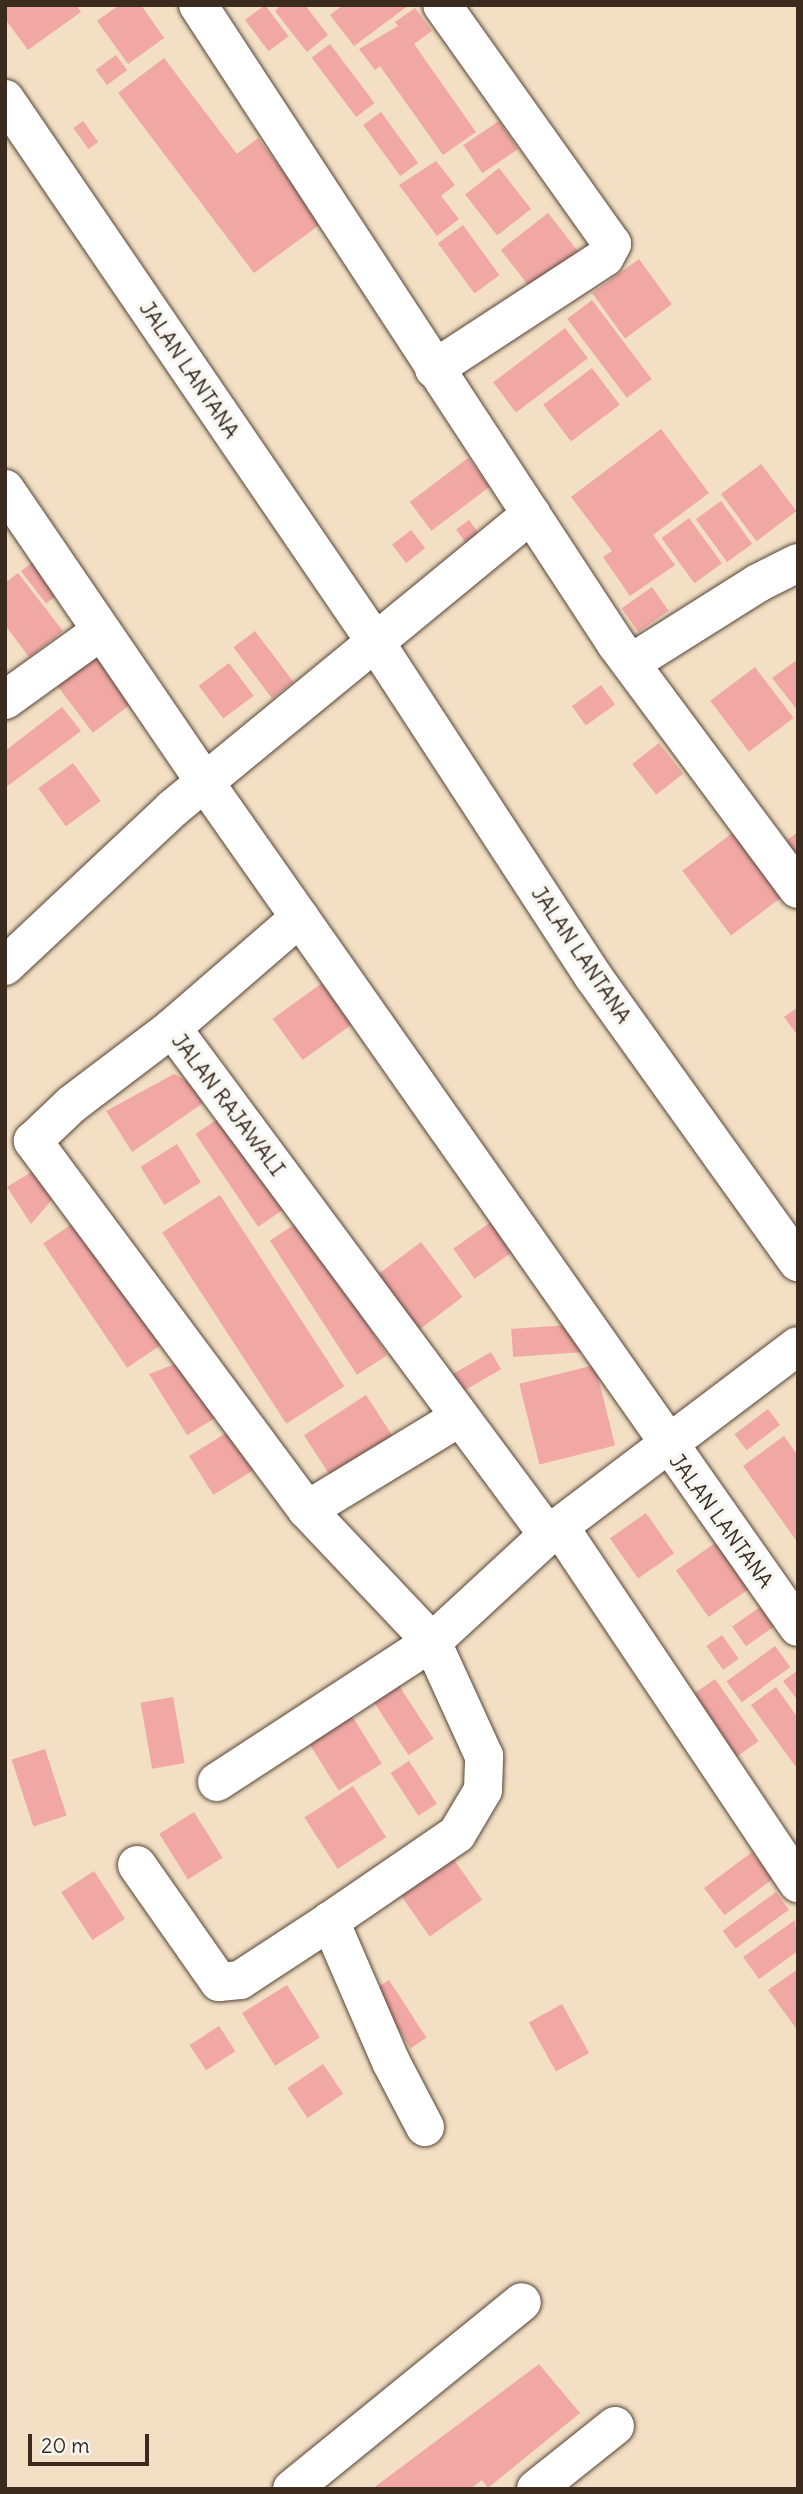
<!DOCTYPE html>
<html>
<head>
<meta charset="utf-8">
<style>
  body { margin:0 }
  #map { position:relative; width:803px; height:2494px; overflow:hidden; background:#f2dfc4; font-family:Delius,sans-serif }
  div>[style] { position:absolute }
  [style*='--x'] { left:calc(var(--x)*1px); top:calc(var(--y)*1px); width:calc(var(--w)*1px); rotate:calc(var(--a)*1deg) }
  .building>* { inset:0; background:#f1a8a5; transform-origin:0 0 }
  .roads { filter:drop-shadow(0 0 2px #564537) drop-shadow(0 0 2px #564537) }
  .minor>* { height:38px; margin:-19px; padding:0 19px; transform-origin:19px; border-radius:19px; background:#fff }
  span { translate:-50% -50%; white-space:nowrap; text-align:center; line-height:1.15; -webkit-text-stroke:7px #f6f6f2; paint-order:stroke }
  .street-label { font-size:21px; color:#3b2a1e }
  .frame { position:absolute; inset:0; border:7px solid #3b2a1e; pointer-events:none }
  .scale { position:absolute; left:28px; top:2434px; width:121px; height:32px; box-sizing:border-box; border:4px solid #3b2a1e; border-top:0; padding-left:9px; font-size:21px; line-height:24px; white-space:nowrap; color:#3b2a1e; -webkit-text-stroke:5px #f6f6f2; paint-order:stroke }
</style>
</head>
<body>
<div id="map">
  <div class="building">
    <div style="clip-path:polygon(5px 5px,76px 5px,81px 12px,28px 50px,5px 19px)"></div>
    <div style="clip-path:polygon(119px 5px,141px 5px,164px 38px,128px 64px,97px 21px)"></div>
    <div style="left:265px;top:5px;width:39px;height:25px;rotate:53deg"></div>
    <div style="clip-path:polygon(281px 5px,305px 5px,328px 35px,307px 52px,275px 11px)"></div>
    <div style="clip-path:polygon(343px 5px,409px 5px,354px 46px,330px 15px)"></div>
    <div style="clip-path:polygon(415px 8px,432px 31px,414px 44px,476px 132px,443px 155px,380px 66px,375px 70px,359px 49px,398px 26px,395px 22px)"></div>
    <div style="left:330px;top:44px;width:74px;height:23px;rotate:53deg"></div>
    <div style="left:116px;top:55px;width:19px;height:25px;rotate:54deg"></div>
    <div style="clip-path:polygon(164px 58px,237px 154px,258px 138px,322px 223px,254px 273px,118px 93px)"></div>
    <div style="left:381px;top:112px;width:63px;height:22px;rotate:54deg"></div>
    <div style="left:83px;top:121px;width:26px;height:12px;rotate:54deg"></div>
    <div style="left:499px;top:121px;width:34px;height:43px;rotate:56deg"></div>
    <div style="clip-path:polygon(436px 161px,455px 185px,441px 196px,459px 219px,437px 236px,399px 185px)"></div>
    <div style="left:499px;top:168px;width:52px;height:43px;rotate:52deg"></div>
    <div style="left:548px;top:213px;width:49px;height:60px;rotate:52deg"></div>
    <div style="left:463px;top:225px;width:62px;height:31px;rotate:54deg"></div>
    <div style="left:639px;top:259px;width:56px;height:58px;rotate:54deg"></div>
    <div style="left:592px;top:300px;width:99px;height:31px;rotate:53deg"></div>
    <div style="left:565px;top:328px;width:38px;height:90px;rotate:53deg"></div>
    <div style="left:592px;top:368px;width:46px;height:61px;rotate:53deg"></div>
    <div style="clip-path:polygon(661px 429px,709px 493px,653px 535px,675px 565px,630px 596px,603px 557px,612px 551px,571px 497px)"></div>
    <div style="left:468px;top:458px;width:36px;height:73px;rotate:53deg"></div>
    <div style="left:761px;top:464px;width:59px;height:50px;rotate:53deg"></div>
    <div style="left:721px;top:501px;width:53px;height:31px;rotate:54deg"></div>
    <div style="left:689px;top:518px;width:56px;height:34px;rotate:54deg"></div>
    <div style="left:469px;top:520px;width:22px;height:16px;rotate:54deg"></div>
    <div style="left:411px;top:530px;width:23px;height:24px;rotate:52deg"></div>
    <div style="left:43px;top:554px;width:41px;height:28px;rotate:52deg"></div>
    <div style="clip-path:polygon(18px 573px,63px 631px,29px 657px,5px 625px,5px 583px)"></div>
    <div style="left:652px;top:587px;width:29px;height:37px;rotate:55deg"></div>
    <div style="left:255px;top:631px;width:64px;height:27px;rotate:53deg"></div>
    <div style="left:102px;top:652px;width:59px;height:56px;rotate:53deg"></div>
    <div style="clip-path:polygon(798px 659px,798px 711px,772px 678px)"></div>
    <div style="left:229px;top:663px;width:41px;height:38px;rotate:53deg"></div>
    <div style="left:755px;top:667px;width:64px;height:56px;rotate:53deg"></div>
    <div style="left:601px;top:685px;width:24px;height:36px;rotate:54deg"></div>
    <div style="clip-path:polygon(62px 707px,81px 731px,5px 788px,5px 751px)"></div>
    <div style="left:659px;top:743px;width:39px;height:34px;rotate:52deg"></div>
    <div style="left:73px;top:763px;width:47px;height:43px;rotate:54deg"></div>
    <div style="left:743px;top:825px;width:81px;height:76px;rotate:53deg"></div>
    <div style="clip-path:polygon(798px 832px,798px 861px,783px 843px)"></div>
    <div style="left:322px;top:983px;width:51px;height:61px;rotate:54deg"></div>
    <div style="clip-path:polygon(798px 1007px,798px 1036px,784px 1017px)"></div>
    <div style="clip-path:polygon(174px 1074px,193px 1084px,206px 1101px,132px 1152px,106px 1111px)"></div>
    <div style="left:222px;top:1116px;width:112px;height:32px;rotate:56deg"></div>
    <div style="left:177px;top:1144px;width:45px;height:43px;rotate:58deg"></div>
    <div style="clip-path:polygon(41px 1166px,56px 1195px,31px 1224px,7px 1187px)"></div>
    <div style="left:220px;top:1195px;width:228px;height:69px;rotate:57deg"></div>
    <div style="left:78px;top:1220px;width:150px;height:42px;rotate:56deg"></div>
    <div style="left:300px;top:1221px;width:160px;height:36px;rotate:57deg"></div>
    <div style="left:491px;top:1222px;width:37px;height:46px;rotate:55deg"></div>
    <div style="left:421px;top:1242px;width:69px;height:66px;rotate:53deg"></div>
    <div style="left:582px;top:1324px;width:28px;height:71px;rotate:86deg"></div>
    <div style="left:491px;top:1352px;width:20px;height:59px;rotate:60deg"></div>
    <div style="clip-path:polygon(180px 1362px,217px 1417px,187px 1435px,149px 1374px)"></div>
    <div style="left:595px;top:1365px;width:83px;height:78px;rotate:76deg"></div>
    <div style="left:366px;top:1395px;width:57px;height:74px;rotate:57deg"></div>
    <div style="left:768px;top:1409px;width:20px;height:42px;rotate:53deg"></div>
    <div style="left:234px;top:1428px;width:46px;height:53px;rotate:58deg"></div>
    <div style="clip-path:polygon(784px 1436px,798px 1456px,798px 1543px,743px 1466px)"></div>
    <div style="left:646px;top:1513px;width:49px;height:44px;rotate:55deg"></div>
    <div style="left:725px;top:1536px;width:57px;height:60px;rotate:55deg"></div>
    <div style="left:760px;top:1607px;width:24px;height:34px;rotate:55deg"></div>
    <div style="left:722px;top:1635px;width:29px;height:19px;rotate:55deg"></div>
    <div style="left:775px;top:1646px;width:26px;height:60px;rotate:54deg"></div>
    <div style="clip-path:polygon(798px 1670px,798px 1701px,783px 1681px)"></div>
    <div style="left:715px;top:1679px;width:76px;height:42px;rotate:55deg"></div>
    <div style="left:396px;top:1681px;width:69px;height:30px;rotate:57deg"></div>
    <div style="clip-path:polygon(776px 1687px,798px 1718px,798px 1770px,751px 1705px)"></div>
    <div style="left:173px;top:1697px;width:67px;height:33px;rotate:80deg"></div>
    <div style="left:349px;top:1711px;width:62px;height:51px;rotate:58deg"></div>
    <div style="left:45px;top:1749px;width:70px;height:35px;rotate:72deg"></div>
    <div style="left:409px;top:1761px;width:51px;height:22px;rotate:57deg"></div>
    <div style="left:353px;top:1786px;width:61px;height:58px;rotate:57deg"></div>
    <div style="left:194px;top:1812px;width:54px;height:41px;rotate:58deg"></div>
    <div style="left:752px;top:1852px;width:34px;height:60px;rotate:53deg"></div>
    <div style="left:450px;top:1854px;width:56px;height:64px;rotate:55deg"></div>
    <div style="left:94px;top:1871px;width:57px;height:39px;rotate:57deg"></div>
    <div style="left:776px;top:1892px;width:22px;height:66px;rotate:54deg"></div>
    <div style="clip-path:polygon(795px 1920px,798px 1951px,759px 1979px,743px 1957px)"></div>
    <div style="clip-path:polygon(798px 1969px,798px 2031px,768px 1990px)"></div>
    <div style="left:389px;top:1980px;width:69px;height:19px;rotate:57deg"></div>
    <div style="left:287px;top:1985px;width:62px;height:53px;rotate:58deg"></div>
    <div style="left:562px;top:2004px;width:56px;height:38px;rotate:61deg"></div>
    <div style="left:219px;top:2026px;width:30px;height:35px;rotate:57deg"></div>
    <div style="left:323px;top:2064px;width:36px;height:43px;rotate:56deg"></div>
    <div style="clip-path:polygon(539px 2364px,580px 2413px,488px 2488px,482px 2480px,470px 2489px,372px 2489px)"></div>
  </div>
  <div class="roads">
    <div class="minor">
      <div style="--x:5;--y:99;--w:655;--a:55.7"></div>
      <div style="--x:374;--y:640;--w:401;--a:56.9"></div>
      <div style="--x:593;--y:976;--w:352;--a:54.4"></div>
      <div style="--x:434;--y:369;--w:204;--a:-33.2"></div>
      <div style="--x:605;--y:257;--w:15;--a:-62"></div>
      <div style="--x:612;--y:244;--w:293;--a:-125.4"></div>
      <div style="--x:5;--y:489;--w:357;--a:55.7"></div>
      <div style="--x:206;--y:784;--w:1030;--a:54.92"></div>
      <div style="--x:531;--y:514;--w:155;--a:56.8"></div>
      <div style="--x:616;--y:644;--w:305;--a:53.4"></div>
      <div style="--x:631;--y:663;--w:150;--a:-32.2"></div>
      <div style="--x:758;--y:583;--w:45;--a:-26.6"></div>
      <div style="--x:5;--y:700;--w:118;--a:-35.7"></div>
      <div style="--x:5;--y:966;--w:229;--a:-43.2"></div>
      <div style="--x:172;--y:809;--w:465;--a:-39.4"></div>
      <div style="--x:531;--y:514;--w:608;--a:-123.19"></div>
      <div style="--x:172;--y:1028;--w:169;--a:-40.9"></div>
      <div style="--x:307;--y:1510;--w:179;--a:-31.3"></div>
      <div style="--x:559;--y:1526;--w:430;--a:56.2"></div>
      <div style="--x:217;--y:1782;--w:257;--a:-33.1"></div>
      <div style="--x:432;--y:1642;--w:158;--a:-42.7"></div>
      <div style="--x:548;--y:1535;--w:313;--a:-37.1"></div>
      <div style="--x:137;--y:1865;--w:143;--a:55"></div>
      <div style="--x:219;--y:1982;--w:21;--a:-5"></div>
      <div style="--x:240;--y:1980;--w:108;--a:-33.2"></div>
      <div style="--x:425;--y:2127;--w:73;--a:-117.6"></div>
      <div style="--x:391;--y:2062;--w:154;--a:-113.4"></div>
      <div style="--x:330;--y:1921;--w:154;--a:-34.4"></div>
      <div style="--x:457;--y:1834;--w:51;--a:-59.4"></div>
      <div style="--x:483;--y:1790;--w:34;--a:-88"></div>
      <div style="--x:484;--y:1756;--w:125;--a:-114.5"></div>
      <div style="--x:432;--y:1642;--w:182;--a:-133.4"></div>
      <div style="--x:307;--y:1510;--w:460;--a:-126.6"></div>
      <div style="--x:33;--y:1141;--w:54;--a:-43.5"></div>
      <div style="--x:72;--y:1104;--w:126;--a:-37.2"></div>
      <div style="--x:172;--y:1028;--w:631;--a:53.44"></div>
      <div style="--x:292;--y:2489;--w:296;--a:-39.1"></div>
      <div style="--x:536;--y:2489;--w:101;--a:-38.6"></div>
    </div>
  </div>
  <div class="street-label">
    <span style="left:189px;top:370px;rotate:56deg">JALAN LANTANA</span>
    <span style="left:581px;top:955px;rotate:56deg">JALAN LANTANA</span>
    <span style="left:228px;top:1105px;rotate:53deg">JALAN RAJAWALI</span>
    <span style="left:721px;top:1521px;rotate:54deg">JALAN LANTANA</span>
  </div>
  <div class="frame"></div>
  <div class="scale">20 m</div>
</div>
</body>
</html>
